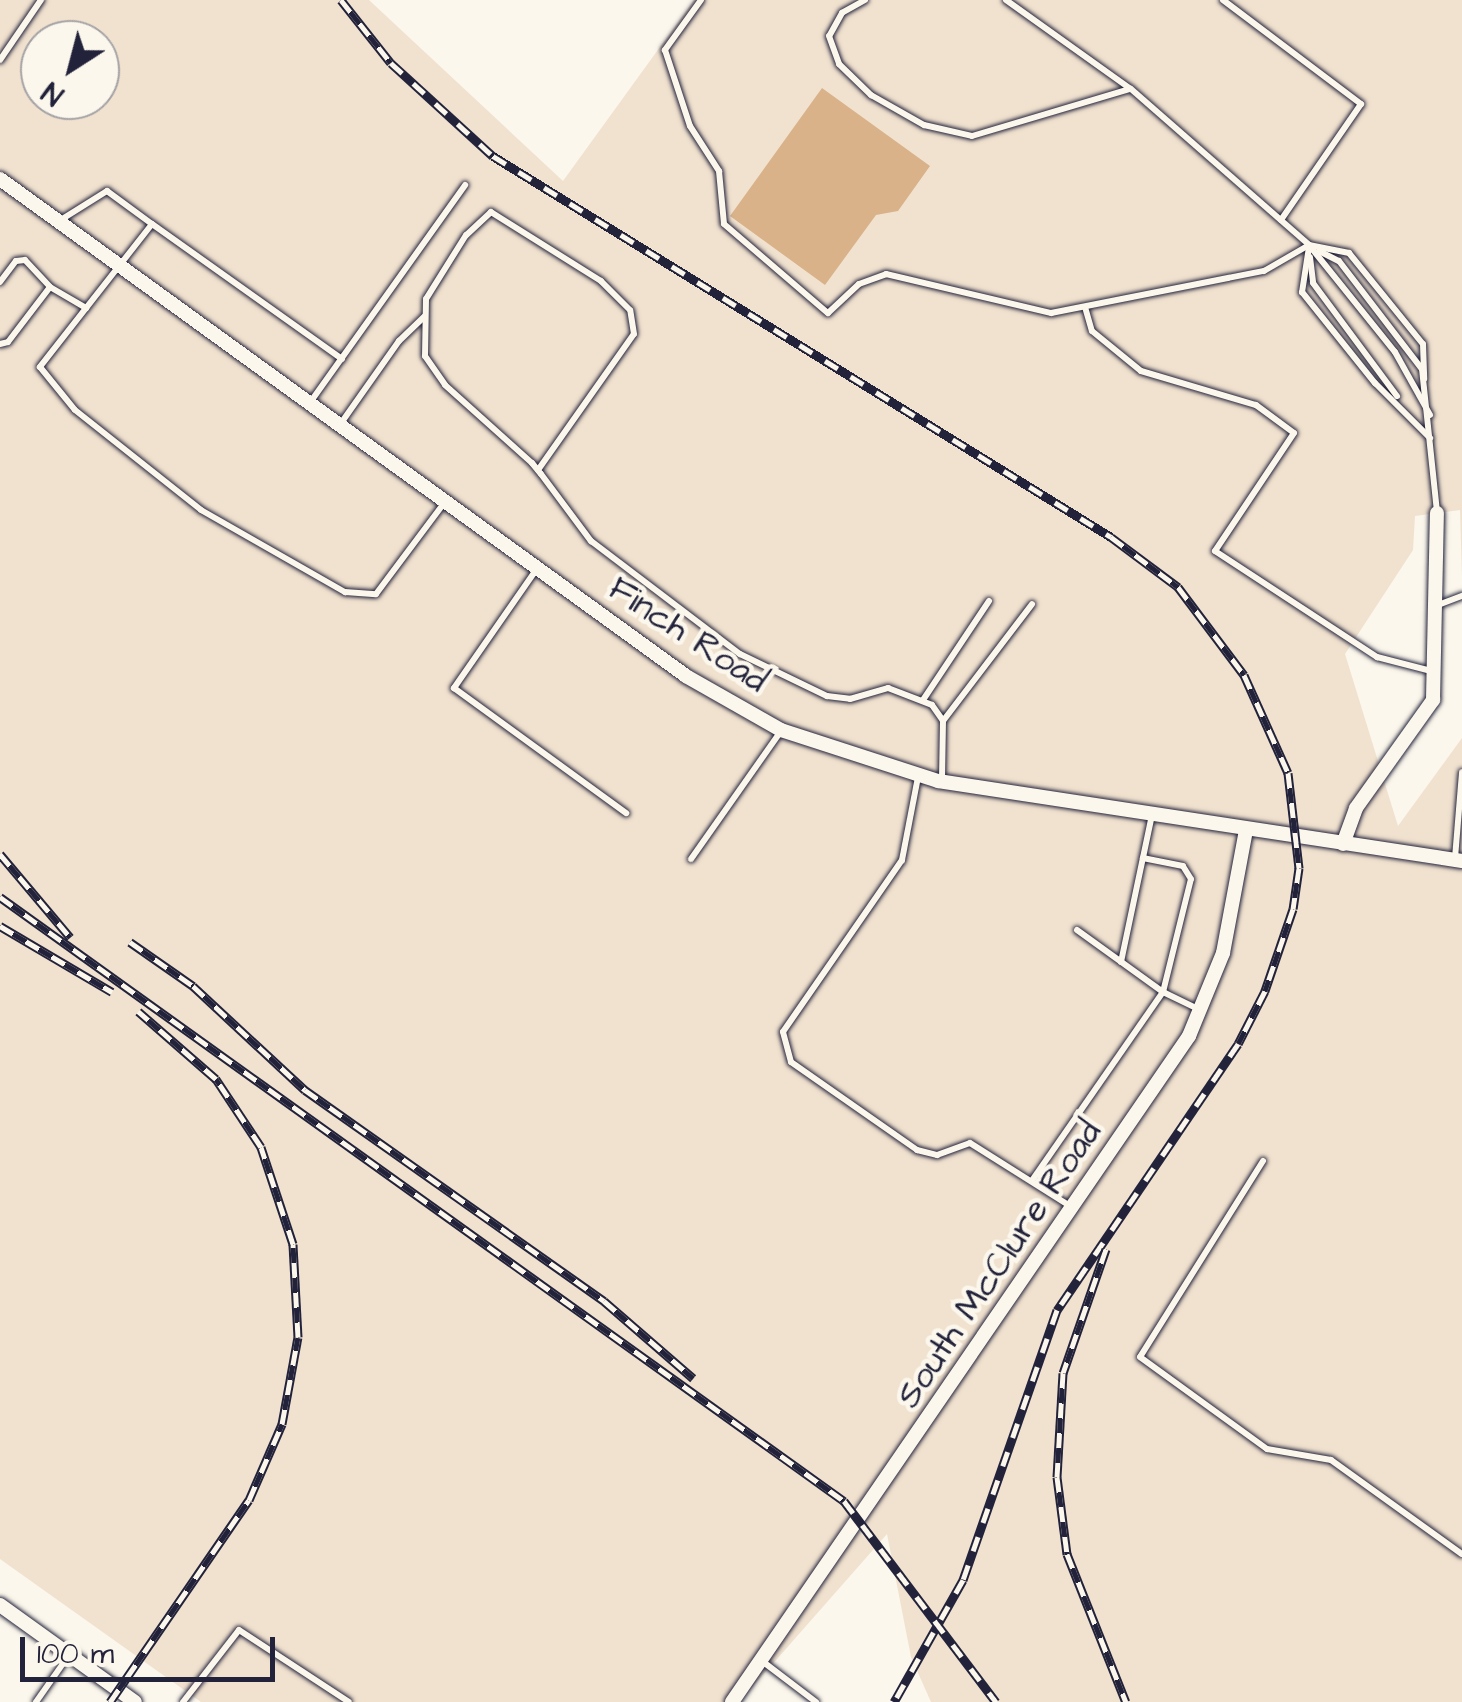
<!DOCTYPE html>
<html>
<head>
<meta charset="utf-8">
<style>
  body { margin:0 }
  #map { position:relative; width:1462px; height:1702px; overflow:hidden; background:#fbf7ec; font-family:"Architects Daughter",sans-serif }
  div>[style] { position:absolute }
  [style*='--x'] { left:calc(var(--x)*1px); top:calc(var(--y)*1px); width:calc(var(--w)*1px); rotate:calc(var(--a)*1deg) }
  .built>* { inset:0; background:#f1e2cf }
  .building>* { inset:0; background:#d9b28a }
  .roads { filter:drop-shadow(0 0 2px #22223b) drop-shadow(0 0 2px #22223b) }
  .service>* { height:6px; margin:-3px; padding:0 3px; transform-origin:3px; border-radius:3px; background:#fbf7ec }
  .minor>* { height:14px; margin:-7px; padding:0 7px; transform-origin:7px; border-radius:7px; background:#fbf7ec }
  .rail>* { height:9px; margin-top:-4.5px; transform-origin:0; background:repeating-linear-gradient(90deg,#fbf7ec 0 15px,#22223b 0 30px); box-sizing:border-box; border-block:2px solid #22223b }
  span { translate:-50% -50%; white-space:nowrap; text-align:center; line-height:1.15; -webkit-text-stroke:9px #fbf7ec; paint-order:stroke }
  .street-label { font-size:35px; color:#22223b }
  .north { position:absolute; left:20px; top:20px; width:100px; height:100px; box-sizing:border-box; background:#fbf7ec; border:2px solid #a4a2a5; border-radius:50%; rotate:216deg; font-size:28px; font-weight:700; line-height:40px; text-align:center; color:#22223b }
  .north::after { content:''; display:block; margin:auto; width:35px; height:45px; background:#22223b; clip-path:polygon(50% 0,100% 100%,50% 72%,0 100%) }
  .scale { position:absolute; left:20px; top:1637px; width:255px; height:45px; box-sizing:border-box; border:5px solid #22223b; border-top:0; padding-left:12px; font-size:30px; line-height:35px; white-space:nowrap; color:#22223b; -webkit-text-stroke:8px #fbf7ec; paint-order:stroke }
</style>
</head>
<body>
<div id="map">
  <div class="built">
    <div style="clip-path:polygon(evenodd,0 0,369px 0,563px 181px,694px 0,1462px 0,1462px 577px,1460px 510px,1415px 516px,1413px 550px,1345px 654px,1398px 826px,1462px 738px,1462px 1702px,931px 1702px,911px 1657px,887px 1534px,739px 1702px,201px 1702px,0 1559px,0 0,40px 40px,100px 40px,100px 100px,40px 100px,40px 40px)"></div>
  </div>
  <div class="building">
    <div style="clip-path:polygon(822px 88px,930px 166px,898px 211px,876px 215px,825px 285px,730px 216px)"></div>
  </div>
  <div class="roads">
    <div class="service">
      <div style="--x:701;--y:0;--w:62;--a:125.8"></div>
      <div style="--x:665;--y:50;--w:80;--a:71.8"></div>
      <div style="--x:690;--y:126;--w:54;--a:57.2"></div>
      <div style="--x:719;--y:171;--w:53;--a:84.6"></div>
      <div style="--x:724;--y:224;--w:137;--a:40.6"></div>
      <div style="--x:828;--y:313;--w:42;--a:-43.1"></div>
      <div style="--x:859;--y:284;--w:29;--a:-20"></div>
      <div style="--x:886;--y:274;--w:170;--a:13.3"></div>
      <div style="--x:1051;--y:313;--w:217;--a:-11.2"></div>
      <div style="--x:1264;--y:271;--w:52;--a:-30"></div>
      <div style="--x:1309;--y:245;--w:41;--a:11.3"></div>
      <div style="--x:1349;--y:253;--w:117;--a:50.9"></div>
      <div style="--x:1423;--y:344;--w:35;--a:88"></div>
      <div style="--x:865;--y:0;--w:26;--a:151"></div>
      <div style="--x:842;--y:13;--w:26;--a:119"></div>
      <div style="--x:829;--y:36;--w:30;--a:70"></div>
      <div style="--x:839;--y:64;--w:45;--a:44.1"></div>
      <div style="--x:871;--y:95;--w:61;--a:29.5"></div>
      <div style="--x:924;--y:125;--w:49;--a:12.9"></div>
      <div style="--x:972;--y:136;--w:165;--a:-16.6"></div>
      <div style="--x:1006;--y:0;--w:153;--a:35.5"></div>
      <div style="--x:1131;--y:89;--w:237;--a:41.2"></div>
      <div style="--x:1309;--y:245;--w:137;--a:51.2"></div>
      <div style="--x:1395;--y:352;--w:72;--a:60.9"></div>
      <div style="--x:1223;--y:0;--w:173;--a:37"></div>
      <div style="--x:1361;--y:104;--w:141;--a:124.6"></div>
      <div style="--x:0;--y:60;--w:73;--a:-55.7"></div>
      <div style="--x:59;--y:221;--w:57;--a:-32"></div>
      <div style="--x:107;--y:191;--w:56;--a:36.3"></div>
      <div style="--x:1309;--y:247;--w:46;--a:98.8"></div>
      <div style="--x:1302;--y:292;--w:117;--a:51.3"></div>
      <div style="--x:1375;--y:383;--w:78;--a:45"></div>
      <div style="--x:1319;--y:251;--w:22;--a:27"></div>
      <div style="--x:1339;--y:261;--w:136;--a:52.5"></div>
      <div style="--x:1422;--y:369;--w:144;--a:84"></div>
      <div style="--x:1310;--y:257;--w:26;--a:83"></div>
      <div style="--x:1313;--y:283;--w:141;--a:53.4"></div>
      <div style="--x:0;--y:282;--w:26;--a:-53"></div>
      <div style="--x:16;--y:261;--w:9;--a:-6"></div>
      <div style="--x:25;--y:260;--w:37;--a:47"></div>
      <div style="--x:50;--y:287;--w:42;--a:30.3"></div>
      <div style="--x:1085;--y:307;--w:25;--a:74"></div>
      <div style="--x:1092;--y:331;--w:63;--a:39.2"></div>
      <div style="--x:1141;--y:371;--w:120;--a:16.5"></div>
      <div style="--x:1256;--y:405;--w:47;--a:36.4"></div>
      <div style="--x:1294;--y:433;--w:142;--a:123.8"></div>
      <div style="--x:1215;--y:551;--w:194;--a:33.2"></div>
      <div style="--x:1377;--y:657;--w:60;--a:14.5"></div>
      <div style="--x:0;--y:344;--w:8;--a:-14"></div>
      <div style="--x:8;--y:342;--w:69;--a:-52.6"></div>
      <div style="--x:342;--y:359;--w:233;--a:-144.6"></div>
      <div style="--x:152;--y:224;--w:182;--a:128.1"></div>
      <div style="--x:40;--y:367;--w:55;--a:50.9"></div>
      <div style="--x:75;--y:410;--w:161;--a:38.4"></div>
      <div style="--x:201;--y:510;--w:166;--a:29.7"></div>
      <div style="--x:345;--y:592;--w:31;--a:4"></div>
      <div style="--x:376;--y:594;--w:114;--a:-53.2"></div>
      <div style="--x:309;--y:404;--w:269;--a:-54.5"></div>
      <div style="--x:339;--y:426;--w:104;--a:-54.8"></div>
      <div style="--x:399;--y:341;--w:36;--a:-44"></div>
      <div style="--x:538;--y:470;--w:166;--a:-54.8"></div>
      <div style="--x:634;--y:334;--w:24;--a:-99"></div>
      <div style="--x:630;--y:310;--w:41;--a:-135"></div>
      <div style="--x:601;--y:281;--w:130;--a:-147.9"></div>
      <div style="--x:491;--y:212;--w:34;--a:137"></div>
      <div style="--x:466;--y:235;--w:75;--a:122"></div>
      <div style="--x:426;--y:299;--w:57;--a:91"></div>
      <div style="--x:425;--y:356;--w:35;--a:55"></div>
      <div style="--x:445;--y:385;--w:117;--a:41.9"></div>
      <div style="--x:532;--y:463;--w:14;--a:51"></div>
      <div style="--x:541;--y:474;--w:84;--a:53.3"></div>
      <div style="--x:591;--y:541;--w:187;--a:37.2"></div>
      <div style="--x:740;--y:654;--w:97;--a:25.8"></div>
      <div style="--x:827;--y:696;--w:23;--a:7"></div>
      <div style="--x:850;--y:699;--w:40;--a:-16"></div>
      <div style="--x:888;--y:688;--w:47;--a:21.1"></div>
      <div style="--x:932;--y:705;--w:19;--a:55"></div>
      <div style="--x:943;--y:721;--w:59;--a:91"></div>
      <div style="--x:536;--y:570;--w:144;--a:124.8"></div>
      <div style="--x:454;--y:688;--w:213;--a:36"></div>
      <div style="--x:1438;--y:605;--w:26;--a:-21"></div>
      <div style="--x:923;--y:700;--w:119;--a:-56.3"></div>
      <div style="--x:943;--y:721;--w:147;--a:-52.7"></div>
      <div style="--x:918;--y:777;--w:85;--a:100.9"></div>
      <div style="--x:902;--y:860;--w:209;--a:124.7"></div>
      <div style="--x:783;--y:1032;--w:31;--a:75"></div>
      <div style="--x:791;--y:1062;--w:154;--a:34.9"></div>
      <div style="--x:917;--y:1150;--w:21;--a:14"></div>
      <div style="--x:937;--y:1155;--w:35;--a:-20"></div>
      <div style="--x:970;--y:1143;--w:118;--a:32.2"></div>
      <div style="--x:1455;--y:858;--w:86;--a:-85.3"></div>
      <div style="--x:691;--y:859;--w:156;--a:-54.9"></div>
      <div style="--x:1077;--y:930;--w:106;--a:35.8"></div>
      <div style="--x:1163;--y:992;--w:41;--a:25.9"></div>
      <div style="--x:1121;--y:962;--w:150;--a:-78.1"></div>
      <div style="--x:1263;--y:1161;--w:231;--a:122.1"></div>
      <div style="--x:1140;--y:1357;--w:157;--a:35.9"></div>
      <div style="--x:1267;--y:1449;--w:65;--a:9.8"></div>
      <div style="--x:1331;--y:1460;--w:161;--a:35.7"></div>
      <div style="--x:1033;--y:1179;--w:228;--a:-55.2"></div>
      <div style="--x:1163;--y:992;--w:116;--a:-76.1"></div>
      <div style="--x:1191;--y:879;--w:15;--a:-122"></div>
      <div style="--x:1183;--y:866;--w:41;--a:-168.7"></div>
      <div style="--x:762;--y:1661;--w:68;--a:37.2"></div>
      <div style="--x:36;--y:1702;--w:57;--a:-54.9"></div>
      <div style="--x:183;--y:1702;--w:91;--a:-52.1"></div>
      <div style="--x:239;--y:1630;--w:131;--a:33.2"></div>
    </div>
    <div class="minor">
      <div style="--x:0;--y:179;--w:847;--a:35.92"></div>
      <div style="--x:686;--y:676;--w:109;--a:29.6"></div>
      <div style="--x:781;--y:730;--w:165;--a:18"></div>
      <div style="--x:938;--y:781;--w:530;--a:8.68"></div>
      <div style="--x:1343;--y:844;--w:38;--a:-70"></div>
      <div style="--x:1356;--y:808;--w:133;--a:-54.5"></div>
      <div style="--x:1433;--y:700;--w:187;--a:-88.8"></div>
      <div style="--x:0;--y:1605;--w:166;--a:35.7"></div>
      <div style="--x:732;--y:1702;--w:808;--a:-55.54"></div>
      <div style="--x:1189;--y:1036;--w:90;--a:-67.7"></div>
      <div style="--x:1223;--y:953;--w:125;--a:-79.4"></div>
    </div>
  </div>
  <div class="rail">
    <div style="--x:341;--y:0;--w:80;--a:51.6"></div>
    <div style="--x:391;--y:63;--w:138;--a:42.4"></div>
    <div style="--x:493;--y:156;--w:726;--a:31.65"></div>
    <div style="--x:1111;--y:537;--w:84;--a:36.7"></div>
    <div style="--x:1178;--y:587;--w:110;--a:53.1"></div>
    <div style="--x:1244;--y:675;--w:107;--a:65.8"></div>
    <div style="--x:1288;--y:773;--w:96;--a:83.4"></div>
    <div style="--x:1299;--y:868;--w:41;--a:98.3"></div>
    <div style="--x:1293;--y:909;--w:87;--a:108.9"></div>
    <div style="--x:1265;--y:991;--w:59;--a:117"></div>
    <div style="--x:1238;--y:1044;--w:322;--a:124.2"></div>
    <div style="--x:1057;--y:1310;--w:286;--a:109.2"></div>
    <div style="--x:963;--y:1580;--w:140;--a:119.5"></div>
    <div style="--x:0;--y:854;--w:109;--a:49.9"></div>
    <div style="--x:0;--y:897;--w:1038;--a:35.59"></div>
    <div style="--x:844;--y:1501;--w:252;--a:52.9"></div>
    <div style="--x:0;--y:926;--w:130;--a:30.5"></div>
    <div style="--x:130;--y:942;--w:77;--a:34.9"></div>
    <div style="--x:193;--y:986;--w:153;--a:42.9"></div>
    <div style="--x:305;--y:1090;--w:366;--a:35.2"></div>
    <div style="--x:604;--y:1301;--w:118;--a:40.9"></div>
    <div style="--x:1106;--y:1249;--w:131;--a:109.1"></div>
    <div style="--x:1063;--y:1373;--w:104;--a:93.3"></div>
    <div style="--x:1057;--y:1477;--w:78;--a:82.6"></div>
    <div style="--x:1067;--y:1554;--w:159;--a:68.3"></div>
    <div style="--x:110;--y:1702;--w:245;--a:-55.5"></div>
    <div style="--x:249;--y:1500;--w:83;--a:-66.5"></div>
    <div style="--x:282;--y:1424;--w:88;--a:-79.6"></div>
    <div style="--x:298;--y:1337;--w:93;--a:-93.1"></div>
    <div style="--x:293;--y:1244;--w:102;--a:-108.3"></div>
    <div style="--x:261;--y:1147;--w:82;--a:-123.5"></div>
    <div style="--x:216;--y:1079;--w:103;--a:-138.9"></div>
  </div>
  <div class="street-label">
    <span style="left:688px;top:635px;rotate:33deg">Finch Road</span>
    <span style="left:999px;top:1264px;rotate:-56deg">South McClure Road</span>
  </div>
  <div class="north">N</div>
  <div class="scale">100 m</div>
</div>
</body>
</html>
